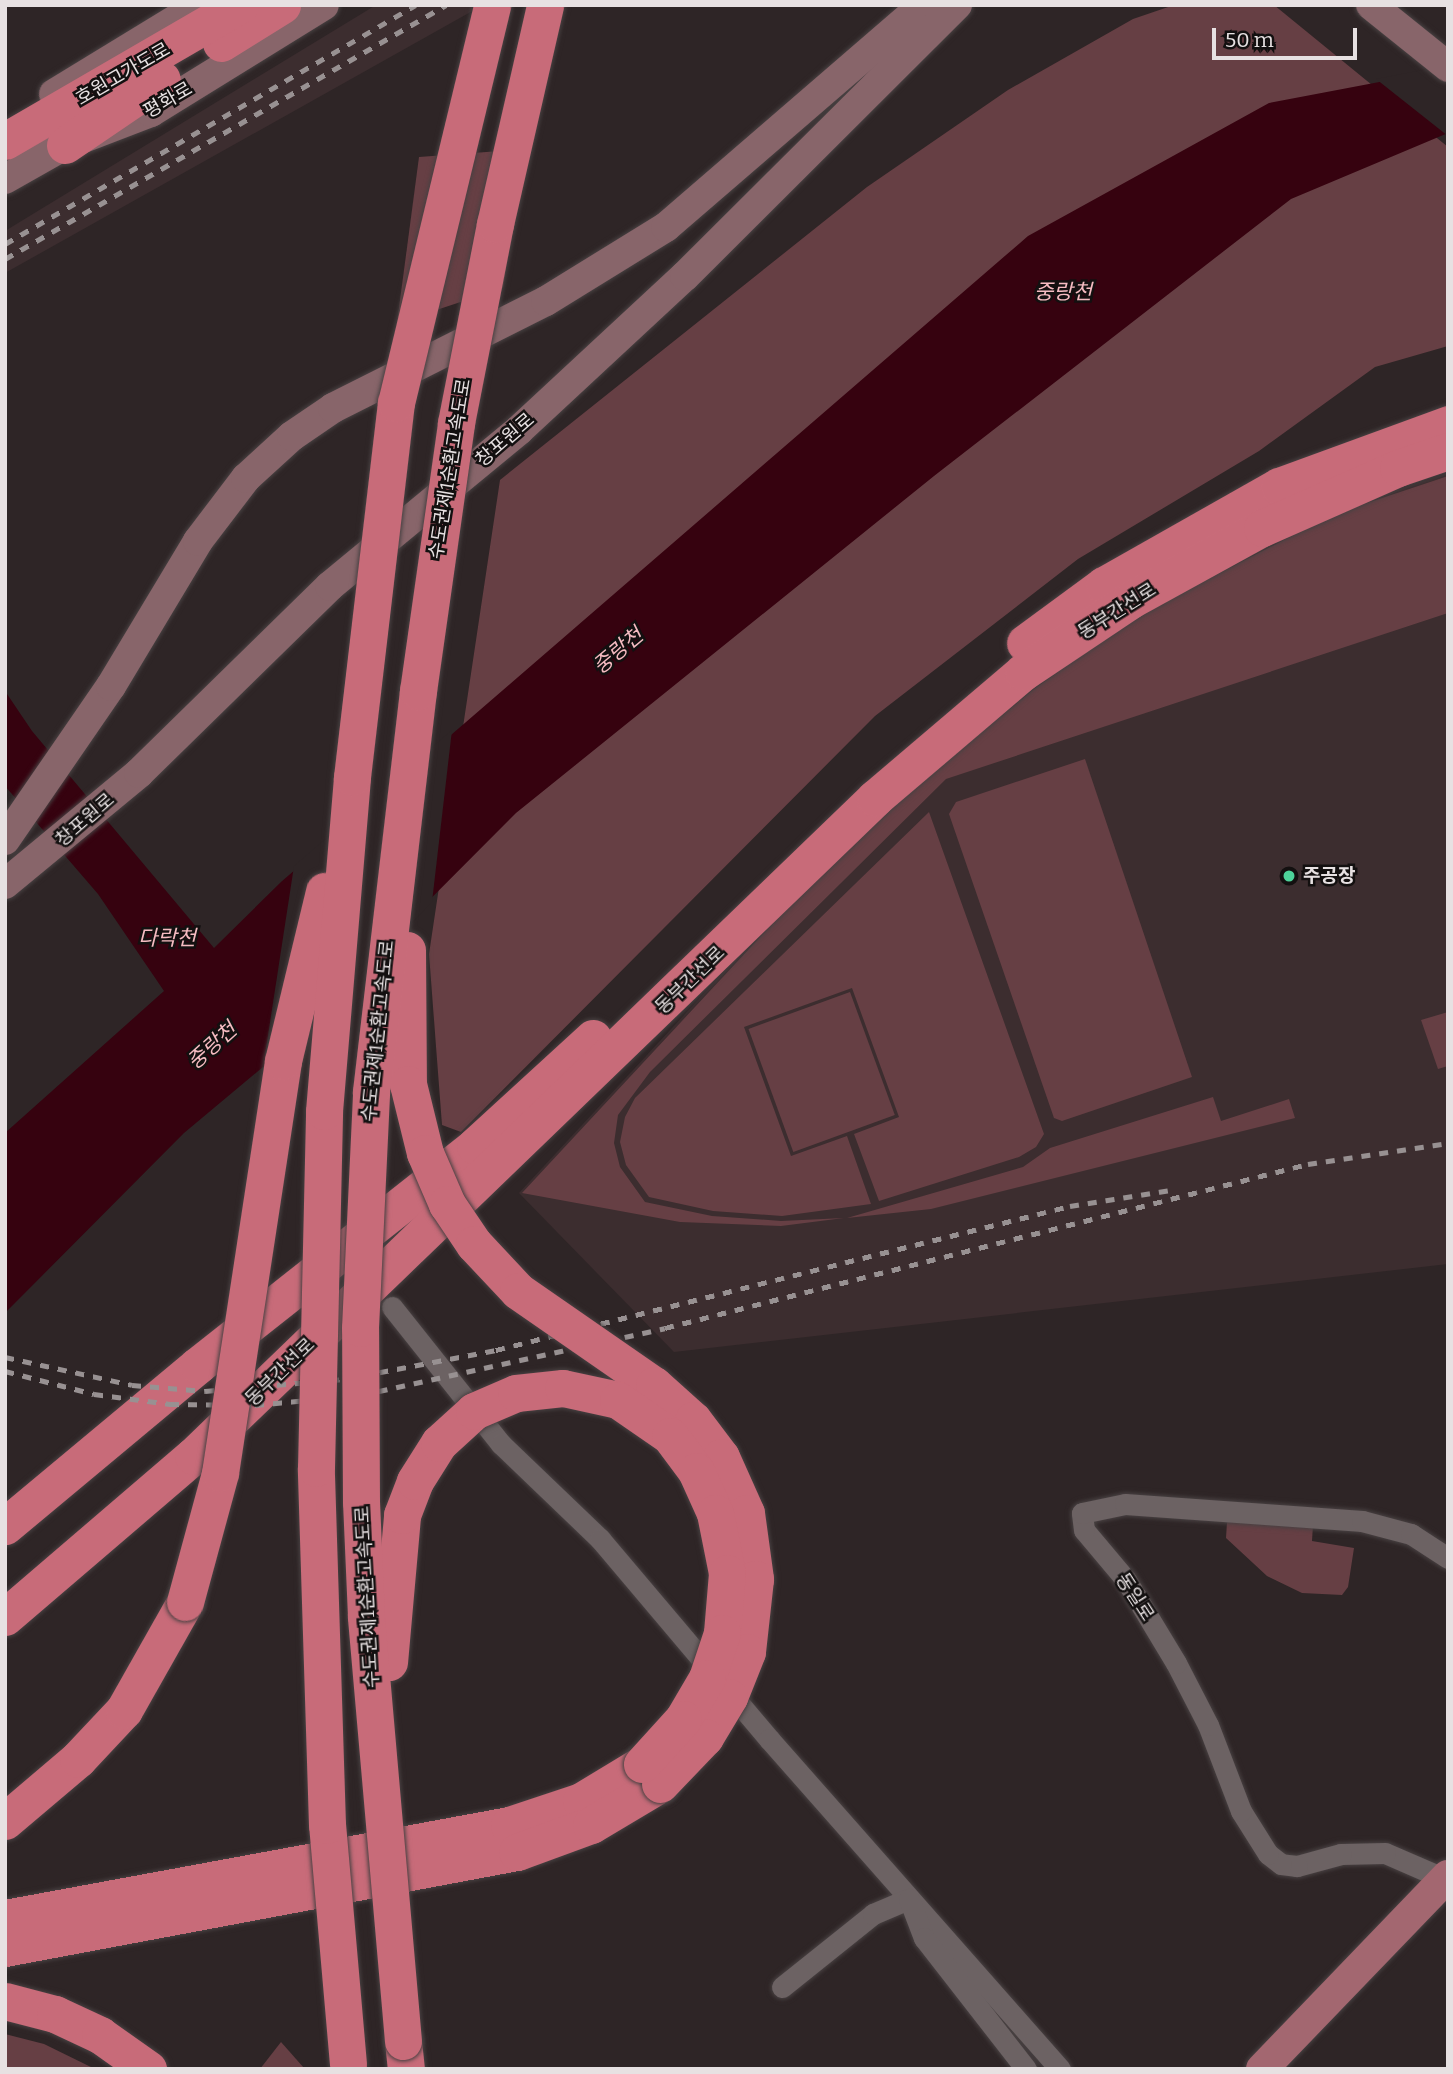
<!DOCTYPE html>
<html>
<head>
<meta charset="utf-8">
<style>
  body { margin:0 }
  #map { position:relative; width:1453px; height:2074px; overflow:hidden; background:#2e2526; font-family:Bitter,"Noto Sans KR",serif }
  div>[style] { position:absolute }
  [style*='--x'] { left:calc(var(--x)*1px); top:calc(var(--y)*1px); width:calc(var(--w)*1px); rotate:calc(var(--a)*1deg) }
  .built>* { inset:0; background:#3c2d2f }
  .green>* { inset:0; background:#663f44; transform-origin:0 0 }
  .water>* { inset:0; background:#36020f }
  .pier>* { inset:0; background:#2e2526 }
  .roads { filter:drop-shadow(0 0 2px #484142) drop-shadow(0 0 2px #484142) }
  .street>* { height:21px; margin:-10.5px; padding:0 10.5px; transform-origin:10.5px; border-radius:10.5px; background:#6c6263 }
  .secondary>* { height:30px; margin:-15px; padding:0 15px; transform-origin:15px; border-radius:15px; background:#88656a }
  .primary>* { height:32px; margin:-16px; padding:0 16px; transform-origin:16px; border-radius:16px; background:#a36770 }
  .highway>* { height:37px; margin:-18.5px; padding:0 18.5px; transform-origin:18.5px; border-radius:18.5px; background:#c86b79 }
  .rail>* { height:5px; margin-top:-2.5px; transform-origin:0; background:repeating-linear-gradient(90deg,#989192 0 9px,transparent 0 18px) }
  .bridges { filter:drop-shadow(0 0 2px #484142) drop-shadow(0 0 2px #484142) }
  .highway-bridge>* { height:37px; margin:-18.5px; padding:0 18.5px; transform-origin:18.5px; border-radius:18.5px; background:#c86b79 }
  .dots>* { width:19px; height:19px; translate:-50% -50%; box-sizing:border-box; border:4px solid #131010; border-radius:50% }
  span { translate:-50% -50%; white-space:nowrap; text-align:center; line-height:1.15; -webkit-text-stroke:5px #131010; paint-order:stroke }
  .street-label { font-size:19px; color:#e7e1e2 }
  .poi-label { font-size:19px; color:#e7e1e2; font-weight:700 }
  .left { translate:0 -50%; text-align:left }
  .water-label { font-size:21px; color:#f5bbc1; font-style:italic }
  .frame { position:absolute; inset:0; border:7px solid #e7e1e2; pointer-events:none }
  .scale { position:absolute; left:1212px; top:28px; width:145px; height:32px; box-sizing:border-box; border:4px solid #e7e1e2; border-top:0; padding-left:9px; font-size:21px; line-height:24px; white-space:nowrap; color:#e7e1e2; -webkit-text-stroke:5px #131010; paint-order:stroke }
</style>
</head>
<body>
<div id="map">
  <div class="built">
    <div style="clip-path:polygon(376px 5px,483px 5px,5px 273px,5px 231px)"></div>
    <div style="clip-path:polygon(1448px 473px,1448px 1264px,674px 1352px,519px 1193px,812px 877px,1032px 686px,1137px 612px,1333px 512px)"></div>
  </div>
  <div class="green">
    <div style="clip-path:polygon(1174px 5px,1274px 5px,1448px 147px,1448px 346px,1375px 367px,1259px 451px,1078px 559px,875px 716px,461px 1132px,442px 1125px,429px 954px,500px 480px,867px 187px,1008px 90px,1133px 19px)"></div>
    <div style="clip-path:polygon(525px 149px,503px 288px,397px 323px,419px 157px)"></div>
    <div style="clip-path:polygon(1448px 476px,1448px 613px,946px 779px,650px 1072px,618px 1115px,614px 1143px,620px 1167px,645px 1202px,712px 1216px,781px 1221px,844px 1218px,781px 1226px,680px 1222px,522px 1193px,814px 879px,885px 812px,1034px 689px,1139px 615px,1334px 514px)"></div>
    <div style="clip-path:polygon(1085px 759px,1192px 1077px,1062px 1121px,1054px 1118px,949px 814px,956px 802px)"></div>
    <div style="clip-path:polygon(929px 812px,1044px 1134px,1036px 1147px,1019px 1157px,879px 1201px,854px 1134px,899px 1117px,852px 988px,744px 1027px,791px 1156px,847px 1136px,871px 1204px,782px 1216px,713px 1211px,649px 1197px,626px 1165px,620px 1142px,625px 1117px,635px 1098px)"></div>
    <div style="left:850px;top:992px;width:131px;height:108px;rotate:70deg"></div>
    <div style="clip-path:polygon(1448px 1012px,1448px 1066px,1438px 1069px,1421px 1020px)"></div>
    <div style="clip-path:polygon(1213px 1097px,1221px 1121px,1289px 1099px,1295px 1118px,931px 1209px,847px 1218px,1023px 1167px,1050px 1148px)"></div>
    <div style="clip-path:polygon(1252px 1519px,1313px 1525px,1312px 1541px,1354px 1548px,1348px 1587px,1342px 1595px,1302px 1593px,1267px 1576px,1226px 1538px,1227px 1522px)"></div>
    <div style="clip-path:polygon(5px 2034px,44px 2044px,95px 2069px,5px 2069px)"></div>
    <div style="clip-path:polygon(281px 2042px,304px 2068px,304px 2069px,260px 2069px)"></div>
  </div>
  <div class="water">
    <div style="clip-path:polygon(1448px 69px,1448px 133px,1291px 199px,934px 476px,516px 813px,263px 1067px,184px 1133px,5px 1313px,5px 1133px,164px 991px,98px 894px,5px 786px,5px 691px,32px 731px,214px 948px,281px 882px,1028px 236px,1269px 103px)"></div>
  </div>
  <div class="pier">
    <div style="clip-path:polygon(1448px 65px,1448px 136px,1376px 79px)"></div>
    <div style="clip-path:polygon(452px 730px,432px 902px,277px 1059px,265px 1055px,294px 866px)"></div>
  </div>
  <div class="roads">
    <div class="street">
      <div style="--x:392;--y:1307;--w:175;--a:51.5"></div>
      <div style="--x:501;--y:1444;--w:137;--a:43.8"></div>
      <div style="--x:600;--y:1539;--w:262;--a:49.8"></div>
      <div style="--x:769;--y:1739;--w:440;--a:48.6"></div>
      <div style="--x:1445;--y:1879;--w:65;--a:-156.6"></div>
      <div style="--x:1385;--y:1853;--w:44;--a:178.7"></div>
      <div style="--x:1341;--y:1854;--w:46;--a:164.7"></div>
      <div style="--x:1297;--y:1866;--w:16;--a:-173"></div>
      <div style="--x:1281;--y:1864;--w:16;--a:-142"></div>
      <div style="--x:1268;--y:1854;--w:51;--a:-122.1"></div>
      <div style="--x:1241;--y:1811;--w:92;--a:-111"></div>
      <div style="--x:1208;--y:1725;--w:70;--a:-117.3"></div>
      <div style="--x:1176;--y:1663;--w:97;--a:-121.1"></div>
      <div style="--x:1126;--y:1580;--w:65;--a:-130"></div>
      <div style="--x:1084;--y:1530;--w:17;--a:-97"></div>
      <div style="--x:1082;--y:1513;--w:44;--a:-11.8"></div>
      <div style="--x:1125;--y:1504;--w:238;--a:4.1"></div>
      <div style="--x:1362;--y:1521;--w:51;--a:14.9"></div>
      <div style="--x:1411;--y:1534;--w:44;--a:33"></div>
      <div style="--x:782;--y:1987;--w:117;--a:-38.7"></div>
      <div style="--x:873;--y:1914;--w:39;--a:-23"></div>
      <div style="--x:909;--y:1899;--w:42;--a:69"></div>
      <div style="--x:924;--y:1938;--w:166;--a:52.1"></div>
    </div>
    <div class="secondary">
      <div style="--x:1371;--y:5;--w:99;--a:38.8"></div>
      <div style="--x:54;--y:94;--w:171;--a:-31.4"></div>
      <div style="--x:5;--y:179;--w:69;--a:-29.5"></div>
      <div style="--x:65;--y:145;--w:92;--a:-21"></div>
      <div style="--x:151;--y:112;--w:203;--a:-31.7"></div>
      <div style="--x:5;--y:840;--w:187;--a:-55.5"></div>
      <div style="--x:111;--y:686;--w:169;--a:-59"></div>
      <div style="--x:198;--y:541;--w:79;--a:-52.7"></div>
      <div style="--x:246;--y:478;--w:62;--a:-42.4"></div>
      <div style="--x:292;--y:436;--w:50;--a:-34.3"></div>
      <div style="--x:333;--y:408;--w:238;--a:-26.7"></div>
      <div style="--x:546;--y:301;--w:141;--a:-31.7"></div>
      <div style="--x:666;--y:227;--w:340;--a:-40.8"></div>
      <div style="--x:5;--y:884;--w:174;--a:-39.6"></div>
      <div style="--x:139;--y:773;--w:267;--a:-44.4"></div>
      <div style="--x:330;--y:586;--w:245;--a:-39.5"></div>
      <div style="--x:519;--y:430;--w:226;--a:-42.9"></div>
      <div style="--x:685;--y:276;--w:384;--a:-44.9"></div>
    </div>
    <div class="primary">
      <div style="--x:1262;--y:2069;--w:268;--a:-46.1"></div>
    </div>
    <div class="highway">
      <div style="--x:221;--y:43;--w:72;--a:-31.9"></div>
      <div style="--x:5;--y:141;--w:272;--a:-30.1"></div>
      <div style="--x:65;--y:145;--w:117;--a:-34.2"></div>
      <div style="--x:1025;--y:643;--w:98;--a:-36.3"></div>
      <div style="--x:1104;--y:585;--w:201;--a:-29.5"></div>
      <div style="--x:1279;--y:486;--w:180;--a:-20.1"></div>
      <div style="--x:5;--y:1526;--w:251;--a:-39.8"></div>
      <div style="--x:198;--y:1365;--w:353;--a:-38.3"></div>
      <div style="--x:475;--y:1146;--w:160;--a:-42.5"></div>
      <div style="--x:5;--y:1617;--w:248;--a:-40.6"></div>
      <div style="--x:193;--y:1456;--w:948;--a:-43.97"></div>
      <div style="--x:875;--y:798;--w:194;--a:-40.4"></div>
      <div style="--x:1023;--y:672;--w:128;--a:-33.8"></div>
      <div style="--x:1129;--y:601;--w:152;--a:-28.8"></div>
      <div style="--x:1262;--y:528;--w:149;--a:-23.8"></div>
      <div style="--x:1398;--y:468;--w:53;--a:-18.8"></div>
      <div style="--x:5;--y:1821;--w:96;--a:-40.3"></div>
      <div style="--x:78;--y:1759;--w:67;--a:-46.8"></div>
      <div style="--x:124;--y:1710;--w:124;--a:-60.5"></div>
      <div style="--x:5;--y:1918;--w:513;--a:-10.45"></div>
      <div style="--x:509;--y:1825;--w:76;--a:-18.4"></div>
      <div style="--x:581;--y:1801;--w:71;--a:-31.2"></div>
      <div style="--x:5;--y:1948;--w:521;--a:-10.62"></div>
      <div style="--x:517;--y:1852;--w:79;--a:-20"></div>
      <div style="--x:591;--y:1825;--w:80;--a:-30.7"></div>
      <div style="--x:5;--y:2001;--w:52;--a:14.6"></div>
      <div style="--x:55;--y:2014;--w:50;--a:25"></div>
      <div style="--x:100;--y:2035;--w:59;--a:35.3"></div>
      <div style="--x:403;--y:2041;--w:28;--a:84"></div>
    </div>
  </div>
  <div class="rail">
    <div style="--x:5;--y:244;--w:475;--a:-30.2"></div>
    <div style="--x:5;--y:259;--w:509;--a:-29.94"></div>
    <div style="--x:5;--y:1357;--w:130;--a:12.4"></div>
    <div style="--x:132;--y:1385;--w:73;--a:4.7"></div>
    <div style="--x:205;--y:1391;--w:140;--a:-4.9"></div>
    <div style="--x:344;--y:1379;--w:155;--a:-10.8"></div>
    <div style="--x:496;--y:1350;--w:592;--a:-14.08"></div>
    <div style="--x:1070;--y:1206;--w:102;--a:-9"></div>
    <div style="--x:5;--y:1371;--w:92;--a:14.5"></div>
    <div style="--x:94;--y:1394;--w:77;--a:7.5"></div>
    <div style="--x:170;--y:1404;--w:85;--a:0.7"></div>
    <div style="--x:255;--y:1405;--w:106;--a:-5.4"></div>
    <div style="--x:361;--y:1395;--w:311;--a:-12.4"></div>
    <div style="--x:665;--y:1328;--w:664;--a:-14.31"></div>
    <div style="--x:1308;--y:1164;--w:142;--a:-8.5"></div>
  </div>
  <div class="bridges">
    <div class="highway-bridge">
      <div style="--x:407;--y:950;--w:134;--a:89.6"></div>
      <div style="--x:408;--y:1084;--w:71;--a:76.2"></div>
      <div style="--x:425;--y:1153;--w:56;--a:66.7"></div>
      <div style="--x:447;--y:1204;--w:48;--a:56"></div>
      <div style="--x:474;--y:1244;--w:64;--a:46.9"></div>
      <div style="--x:518;--y:1291;--w:165;--a:34.7"></div>
      <div style="--x:654;--y:1385;--w:52;--a:41.9"></div>
      <div style="--x:693;--y:1420;--w:46;--a:52.9"></div>
      <div style="--x:721;--y:1457;--w:61;--a:65.9"></div>
      <div style="--x:746;--y:1513;--w:67;--a:82.2"></div>
      <div style="--x:755;--y:1579;--w:73;--a:96.3"></div>
      <div style="--x:747;--y:1652;--w:48;--a:111.8"></div>
      <div style="--x:729;--y:1697;--w:47;--a:121"></div>
      <div style="--x:705;--y:1737;--w:65;--a:133.8"></div>
      <div style="--x:185;--y:1602;--w:134;--a:-74.8"></div>
      <div style="--x:220;--y:1473;--w:417;--a:-81.3"></div>
      <div style="--x:283;--y:1061;--w:175;--a:-76.4"></div>
      <div style="--x:389;--y:1662;--w:148;--a:-84.9"></div>
      <div style="--x:402;--y:1515;--w:36;--a:-69"></div>
      <div style="--x:415;--y:1481;--w:45;--a:-57.7"></div>
      <div style="--x:439;--y:1443;--w:47;--a:-42.4"></div>
      <div style="--x:474;--y:1411;--w:46;--a:-23.2"></div>
      <div style="--x:516;--y:1393;--w:47;--a:-6.1"></div>
      <div style="--x:563;--y:1388;--w:56;--a:12.3"></div>
      <div style="--x:618;--y:1400;--w:63;--a:34.7"></div>
      <div style="--x:670;--y:1436;--w:44;--a:53.4"></div>
      <div style="--x:696;--y:1471;--w:46;--a:65.7"></div>
      <div style="--x:715;--y:1513;--w:61;--a:78.7"></div>
      <div style="--x:727;--y:1573;--w:60;--a:94.8"></div>
      <div style="--x:722;--y:1633;--w:47;--a:108.4"></div>
      <div style="--x:707;--y:1678;--w:48;--a:120.3"></div>
      <div style="--x:683;--y:1719;--w:61;--a:132.3"></div>
      <div style="--x:403;--y:2041;--w:427;--a:-95"></div>
      <div style="--x:366;--y:1616;--w:114;--a:-92.5"></div>
      <div style="--x:361;--y:1502;--w:174;--a:-90.3"></div>
      <div style="--x:360;--y:1328;--w:237;--a:-87.3"></div>
      <div style="--x:371;--y:1091;--w:403;--a:-83.3"></div>
      <div style="--x:418;--y:691;--w:271;--a:-81.9"></div>
      <div style="--x:456;--y:423;--w:203;--a:-78.9"></div>
      <div style="--x:495;--y:224;--w:225;--a:-77.1"></div>
      <div style="--x:348;--y:2064;--w:240;--a:-95"></div>
      <div style="--x:327;--y:1825;--w:357;--a:-91.8"></div>
      <div style="--x:316;--y:1468;--w:357;--a:-88.7"></div>
      <div style="--x:324;--y:1111;--w:335;--a:-85.2"></div>
      <div style="--x:352;--y:777;--w:377;--a:-83.3"></div>
      <div style="--x:396;--y:403;--w:409;--a:-76.4"></div>
    </div>
  </div>
  <div class="dots">
    <div style="left:1289px;top:876px;background:#4dd39a"></div>
  </div>
  <div class="street-label">
    <span style="left:123px;top:74px;rotate:-30deg">호원고가도로</span>
    <span style="left:168px;top:100px;rotate:-30deg">평화로</span>
    <span style="left:505px;top:440px;rotate:-41deg">창포원로</span>
    <span style="left:450px;top:469px;rotate:-81deg">수도권제1순환고속도로</span>
    <span style="left:1117px;top:611px;rotate:-32deg">동부간선로</span>
    <span style="left:85px;top:820px;rotate:-41deg">창포원로</span>
    <span style="left:690px;top:980px;rotate:-44deg">동부간선로</span>
    <span style="left:378px;top:1031px;rotate:-84deg">수도권제1순환고속도로</span>
    <span style="left:280px;top:1372px;rotate:-44deg">동부간선로</span>
    <span style="left:367px;top:1597px;rotate:-93deg">수도권제1순환고속도로</span>
    <span style="left:1135px;top:1597px;rotate:57deg">동일로</span>
  </div>
  <div class="poi-label">
    <span class="left" style="left:1303px;top:876px">주공장</span>
  </div>
  <div class="water-label">
    <span style="left:1063px;top:292px">중랑천</span>
    <span style="left:618px;top:651px;rotate:-40deg">중랑천</span>
    <span style="left:167px;top:938px">다락천</span>
    <span style="left:212px;top:1046px;rotate:-42deg">중랑천</span>
  </div>
  <div class="frame"></div>
  <div class="scale">50 m</div>
</div>
</body>
</html>
